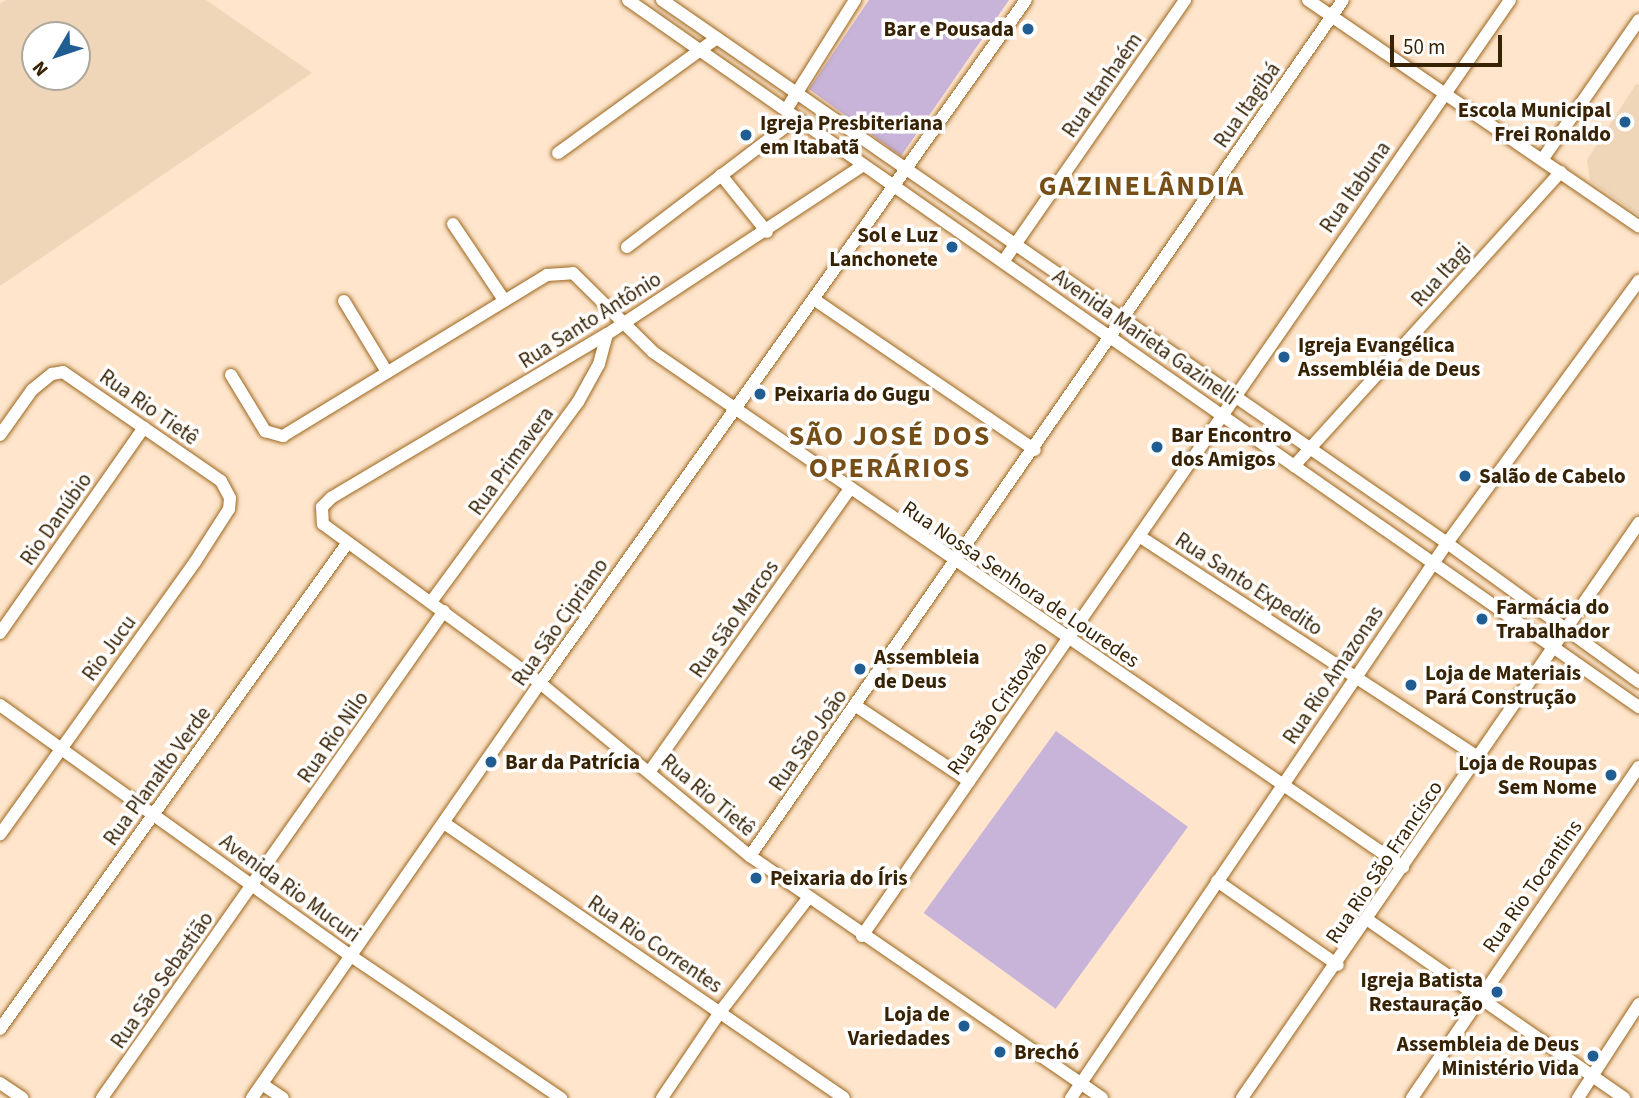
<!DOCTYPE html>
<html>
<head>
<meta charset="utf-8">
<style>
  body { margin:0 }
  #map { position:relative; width:1639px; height:1098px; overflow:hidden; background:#fee5cb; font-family:"Source Sans 3",sans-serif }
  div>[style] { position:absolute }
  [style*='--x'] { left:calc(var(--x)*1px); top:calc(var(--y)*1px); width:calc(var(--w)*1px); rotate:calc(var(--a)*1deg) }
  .built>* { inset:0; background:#efd6b9 }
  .green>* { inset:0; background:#c8b3d9; transform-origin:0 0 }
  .roads { filter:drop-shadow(0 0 2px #9c661d) drop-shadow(0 0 2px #9c661d) }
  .minor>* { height:12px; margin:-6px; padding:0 6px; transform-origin:6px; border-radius:6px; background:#fff }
  .dots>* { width:19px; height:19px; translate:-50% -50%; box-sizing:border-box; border:4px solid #fff; border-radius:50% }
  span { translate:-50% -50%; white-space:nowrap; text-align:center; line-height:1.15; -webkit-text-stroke:7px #fff; paint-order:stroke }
  .poi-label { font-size:21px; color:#382204; font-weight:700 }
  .right { translate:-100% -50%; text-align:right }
  .left { translate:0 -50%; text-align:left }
  .street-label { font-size:21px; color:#382204 }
  .district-label { font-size:28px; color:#764e17; font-weight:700; letter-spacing:2px }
  .north { position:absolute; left:21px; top:21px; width:70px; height:70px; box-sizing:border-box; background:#fff; border:2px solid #afa79b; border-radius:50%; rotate:231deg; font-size:19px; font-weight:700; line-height:28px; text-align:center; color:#382204 }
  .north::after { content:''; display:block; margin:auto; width:24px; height:32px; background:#205d93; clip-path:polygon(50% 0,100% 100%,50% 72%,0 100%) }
  .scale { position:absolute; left:1390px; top:35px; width:112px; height:32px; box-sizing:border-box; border:4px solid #382204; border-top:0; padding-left:9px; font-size:21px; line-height:24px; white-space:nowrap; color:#382204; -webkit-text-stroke:5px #fff; paint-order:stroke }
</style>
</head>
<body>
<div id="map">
  <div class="built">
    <div style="clip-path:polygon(evenodd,6px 0,206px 0,312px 73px,0 286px,0 4px,6px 0,35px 35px,77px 35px,77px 77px,35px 77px,35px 35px)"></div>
    <div style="clip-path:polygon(1636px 84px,1639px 85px,1639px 215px,1590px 181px,1587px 160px)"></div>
  </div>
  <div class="green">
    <div style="clip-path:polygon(869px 0,1009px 0,901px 156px,809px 89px)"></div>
    <div style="left:1056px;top:731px;width:163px;height:225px;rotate:36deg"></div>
  </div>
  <div class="roads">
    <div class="minor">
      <div style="--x:628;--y:0;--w:1234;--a:34.97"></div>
      <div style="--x:662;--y:0;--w:955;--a:34.67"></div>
      <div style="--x:1447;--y:543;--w:237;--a:35.9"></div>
      <div style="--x:1308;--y:0;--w:401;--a:34.4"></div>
      <div style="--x:786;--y:110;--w:130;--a:-57.9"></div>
      <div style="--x:558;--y:153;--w:196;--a:-35.9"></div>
      <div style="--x:1542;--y:160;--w:170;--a:-55.3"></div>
      <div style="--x:862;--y:166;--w:305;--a:146.6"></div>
      <div style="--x:607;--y:334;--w:321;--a:149.3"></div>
      <div style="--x:331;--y:498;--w:13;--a:135"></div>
      <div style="--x:322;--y:507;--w:17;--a:87"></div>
      <div style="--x:323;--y:524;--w:269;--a:36.2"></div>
      <div style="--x:540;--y:683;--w:272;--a:39.5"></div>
      <div style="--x:750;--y:856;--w:427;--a:34.5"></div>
      <div style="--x:721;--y:175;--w:73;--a:51.1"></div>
      <div style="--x:453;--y:224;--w:92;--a:56.1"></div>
      <div style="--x:627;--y:247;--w:213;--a:-37.2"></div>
      <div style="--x:1003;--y:262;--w:319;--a:-55.2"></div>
      <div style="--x:815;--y:300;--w:266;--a:34.3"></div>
      <div style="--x:344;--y:301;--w:83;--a:58.8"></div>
      <div style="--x:231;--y:375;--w:66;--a:58.7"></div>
      <div style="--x:265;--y:431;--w:19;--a:16"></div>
      <div style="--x:283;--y:436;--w:309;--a:-31.4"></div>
      <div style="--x:547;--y:275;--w:26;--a:-4"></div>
      <div style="--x:573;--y:273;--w:112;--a:44.6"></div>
      <div style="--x:653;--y:352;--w:910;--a:34.48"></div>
      <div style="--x:0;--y:435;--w:55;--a:-54.6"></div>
      <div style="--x:32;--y:390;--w:26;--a:-39"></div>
      <div style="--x:52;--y:374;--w:11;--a:-10"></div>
      <div style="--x:63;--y:372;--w:192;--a:34.6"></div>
      <div style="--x:221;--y:481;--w:19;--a:62"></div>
      <div style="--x:230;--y:498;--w:11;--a:95"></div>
      <div style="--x:229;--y:509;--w:63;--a:122.7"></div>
      <div style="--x:195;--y:562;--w:335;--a:125.6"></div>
      <div style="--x:1294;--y:466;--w:397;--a:-47.8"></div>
      <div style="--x:1139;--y:536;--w:405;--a:33.1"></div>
      <div style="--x:431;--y:602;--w:248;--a:-53.7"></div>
      <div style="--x:578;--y:402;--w:43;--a:-61.1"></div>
      <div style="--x:599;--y:364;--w:31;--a:-75"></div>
      <div style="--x:0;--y:633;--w:251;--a:-55"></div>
      <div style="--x:0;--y:705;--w:432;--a:35.6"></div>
      <div style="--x:351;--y:956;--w:254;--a:34.1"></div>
      <div style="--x:856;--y:706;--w:136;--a:33.6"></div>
      <div style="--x:650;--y:771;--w:344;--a:-54.7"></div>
      <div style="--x:444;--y:823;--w:485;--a:34.5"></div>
      <div style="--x:750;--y:856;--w:1041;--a:-55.29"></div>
      <div style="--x:1217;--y:881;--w:147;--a:34.8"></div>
      <div style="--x:1368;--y:920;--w:312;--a:34.8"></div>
      <div style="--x:862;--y:936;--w:1138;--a:-55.3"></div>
      <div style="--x:0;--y:1029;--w:595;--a:-54.44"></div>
      <div style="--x:0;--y:1083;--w:27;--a:34"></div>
      <div style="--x:262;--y:1084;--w:25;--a:34"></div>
      <div style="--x:102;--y:1098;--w:595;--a:-54.92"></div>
      <div style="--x:252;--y:1098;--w:505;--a:-55.24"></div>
      <div style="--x:540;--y:683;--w:838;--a:-54.57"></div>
      <div style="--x:662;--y:1098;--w:104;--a:-56"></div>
      <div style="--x:720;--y:1012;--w:144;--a:-52.3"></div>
      <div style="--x:1071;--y:1098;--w:670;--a:-55.88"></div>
      <div style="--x:1447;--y:543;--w:325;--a:-53.8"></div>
      <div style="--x:1242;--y:1098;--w:699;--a:-55.38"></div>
      <div style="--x:1412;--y:1098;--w:401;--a:-55.6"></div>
      <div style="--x:1578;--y:1098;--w:112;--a:-57"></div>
    </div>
  </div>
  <div class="dots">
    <div style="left:1028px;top:29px;background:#205d93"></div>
    <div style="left:1625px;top:122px;background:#205d93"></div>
    <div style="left:746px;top:135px;background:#205d93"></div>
    <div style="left:952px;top:247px;background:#205d93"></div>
    <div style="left:1284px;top:357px;background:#205d93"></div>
    <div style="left:760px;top:394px;background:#205d93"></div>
    <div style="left:1157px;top:447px;background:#205d93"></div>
    <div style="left:1465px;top:476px;background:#205d93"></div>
    <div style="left:1482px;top:619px;background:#205d93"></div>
    <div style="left:860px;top:669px;background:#205d93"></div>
    <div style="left:1411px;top:685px;background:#205d93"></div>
    <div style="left:491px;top:762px;background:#205d93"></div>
    <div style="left:1611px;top:775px;background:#205d93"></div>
    <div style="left:756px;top:878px;background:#205d93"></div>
    <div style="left:1497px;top:992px;background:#205d93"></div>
    <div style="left:964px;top:1026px;background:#205d93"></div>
    <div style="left:1000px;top:1052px;background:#205d93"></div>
    <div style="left:1593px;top:1056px;background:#205d93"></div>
  </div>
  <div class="poi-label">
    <span class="right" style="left:1014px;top:29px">Bar e Pousada</span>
    <span class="right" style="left:1611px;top:122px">Escola Municipal<br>Frei Ronaldo</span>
    <span class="left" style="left:760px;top:135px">Igreja Presbiteriana<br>em Itabatã</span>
    <span class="right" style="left:938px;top:247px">Sol e Luz<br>Lanchonete</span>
    <span class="left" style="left:1298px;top:357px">Igreja Evangélica<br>Assembléia de Deus</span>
    <span class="left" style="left:774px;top:394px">Peixaria do Gugu</span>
    <span class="left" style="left:1171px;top:447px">Bar Encontro<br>dos Amigos</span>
    <span class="left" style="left:1479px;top:476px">Salão de Cabelo</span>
    <span class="left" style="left:1496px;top:619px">Farmácia do<br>Trabalhador</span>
    <span class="left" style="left:874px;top:669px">Assembleia<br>de Deus</span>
    <span class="left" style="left:1425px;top:685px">Loja de Materiais<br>Pará Construção</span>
    <span class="left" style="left:505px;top:762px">Bar da Patrícia</span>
    <span class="right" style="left:1597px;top:775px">Loja de Roupas<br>Sem Nome</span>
    <span class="left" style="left:770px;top:878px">Peixaria do Íris</span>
    <span class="right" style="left:1483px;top:992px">Igreja Batista<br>Restauração</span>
    <span class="right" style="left:950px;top:1026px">Loja de<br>Variedades</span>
    <span class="right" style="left:1579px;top:1056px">Assembleia de Deus<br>Ministério Vida</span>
    <span class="left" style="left:1014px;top:1052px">Brechó</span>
  </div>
  <div class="street-label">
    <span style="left:1102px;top:85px;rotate:-55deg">Rua Itanhaém</span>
    <span style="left:1247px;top:105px;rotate:-55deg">Rua Itagibá</span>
    <span style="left:1355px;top:187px;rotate:-55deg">Rua Itabuna</span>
    <span style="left:1441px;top:275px;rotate:-48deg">Rua Itagi</span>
    <span style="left:590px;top:320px;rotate:-32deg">Rua Santo Antônio</span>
    <span style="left:1145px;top:337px;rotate:35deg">Avenida Marieta Gazinelli</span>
    <span style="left:149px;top:407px;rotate:35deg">Rua Rio Tietê</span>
    <span style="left:511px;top:461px;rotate:-54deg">Rua Primavera</span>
    <span style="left:56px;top:519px;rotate:-55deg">Rio Danúbio</span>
    <span style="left:1021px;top:584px;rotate:34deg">Rua Nossa Senhora de Louredes</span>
    <span style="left:1249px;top:584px;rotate:33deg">Rua Santo Expedito</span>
    <span style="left:734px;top:619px;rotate:-55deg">Rua São Marcos</span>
    <span style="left:560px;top:622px;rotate:-55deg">Rua São Cipriano</span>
    <span style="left:109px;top:648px;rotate:-54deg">Rio Jucu</span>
    <span style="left:1333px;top:675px;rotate:-56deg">Rua Rio Amazonas</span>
    <span style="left:997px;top:708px;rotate:-55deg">Rua São Cristovão</span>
    <span style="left:333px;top:737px;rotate:-55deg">Rua Rio Nilo</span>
    <span style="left:808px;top:740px;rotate:-55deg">Rua São João</span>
    <span style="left:157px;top:776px;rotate:-54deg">Rua Planalto Verde</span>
    <span style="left:708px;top:795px;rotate:40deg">Rua Rio Tietê</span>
    <span style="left:1384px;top:862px;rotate:-56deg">Rua Rio São Francisco</span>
    <span style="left:1532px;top:886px;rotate:-55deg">Rua Rio Tocantins</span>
    <span style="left:290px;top:888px;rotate:36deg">Avenida Rio Mucuri</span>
    <span style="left:655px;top:944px;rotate:34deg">Rua Rio Correntes</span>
    <span style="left:162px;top:980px;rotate:-55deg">Rua São Sebastião</span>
  </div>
  <div class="district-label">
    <span style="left:1142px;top:186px">GAZINELÂNDIA</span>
    <span style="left:890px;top:452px">SÃO JOSÉ DOS<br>OPERÁRIOS</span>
  </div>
  <div class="north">N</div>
  <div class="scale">50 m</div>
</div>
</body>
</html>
